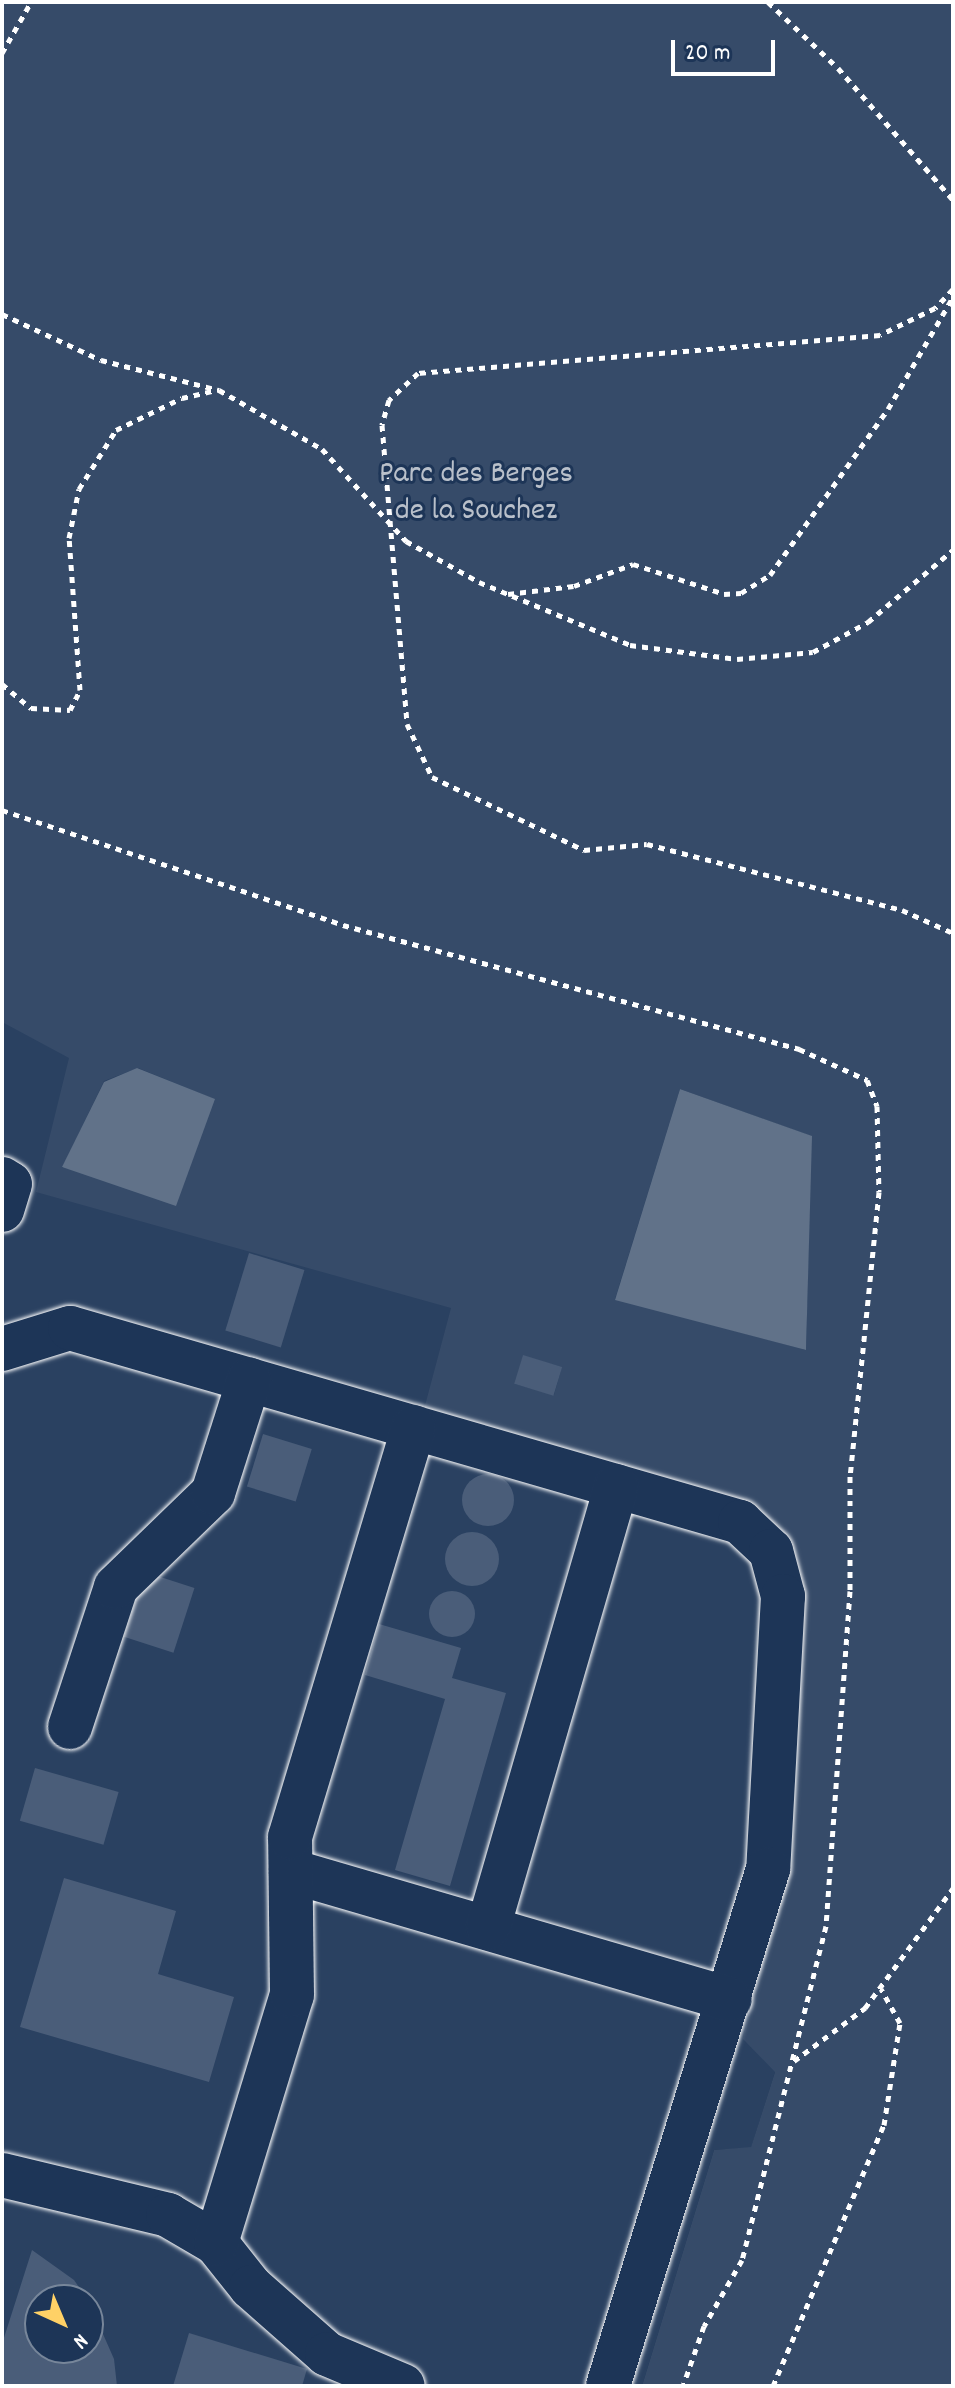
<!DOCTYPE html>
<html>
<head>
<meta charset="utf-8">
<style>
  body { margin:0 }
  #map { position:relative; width:955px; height:2388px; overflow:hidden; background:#1d3557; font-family:Dekko,sans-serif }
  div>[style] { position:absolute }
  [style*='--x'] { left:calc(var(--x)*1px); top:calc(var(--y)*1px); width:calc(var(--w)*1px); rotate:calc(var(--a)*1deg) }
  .built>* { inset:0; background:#2a4161 }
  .green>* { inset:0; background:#364b69 }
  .water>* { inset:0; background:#617289 }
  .building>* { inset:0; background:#4a5d79; transform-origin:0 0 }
  .round { border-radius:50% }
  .path>* { height:5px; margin-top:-2.5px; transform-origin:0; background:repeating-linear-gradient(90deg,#fff 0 6px,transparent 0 12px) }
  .roads { filter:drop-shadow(0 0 2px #fff) drop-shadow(0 0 2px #fff) }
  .minor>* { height:44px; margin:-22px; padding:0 22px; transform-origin:22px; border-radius:22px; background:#1d3557 }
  span { translate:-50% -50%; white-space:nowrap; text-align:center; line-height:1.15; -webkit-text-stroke:6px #1d3557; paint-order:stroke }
  .park-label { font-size:32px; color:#b9c0ca }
  .frame { position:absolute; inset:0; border:4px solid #fff; pointer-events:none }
  .north { position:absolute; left:24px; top:2284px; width:80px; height:80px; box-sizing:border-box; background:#1d3557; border:2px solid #77869a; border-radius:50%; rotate:136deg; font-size:22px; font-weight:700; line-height:32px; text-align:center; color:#fff }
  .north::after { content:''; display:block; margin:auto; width:28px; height:36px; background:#ffd166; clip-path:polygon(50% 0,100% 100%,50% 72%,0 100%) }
  .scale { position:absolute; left:671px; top:40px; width:104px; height:36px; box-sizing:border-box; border:4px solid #fff; border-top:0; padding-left:10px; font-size:24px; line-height:28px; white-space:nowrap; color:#fff; -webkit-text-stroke:6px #1d3557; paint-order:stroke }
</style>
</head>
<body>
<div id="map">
  <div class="built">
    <div style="clip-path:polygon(evenodd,2px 883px,812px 1136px,781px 1885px,772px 1932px,775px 2072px,751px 2148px,714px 2150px,642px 2386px,2px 2386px,2px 883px,40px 2300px,88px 2300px,88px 2348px,40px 2348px,40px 2300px)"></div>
  </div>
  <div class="green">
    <div style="clip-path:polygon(evenodd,2px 2px,953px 2px,953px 2386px,642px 2386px,714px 2150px,751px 2147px,775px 2072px,743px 2039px,781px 1885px,798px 1570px,423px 1413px,451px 1308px,36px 1192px,69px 1058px,2px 1022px,2px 2px,138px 1068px,214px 1099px,62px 1168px,104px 1081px,138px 1068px,2px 2px,680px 1089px,811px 1136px,806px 1350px,615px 1299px,680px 1089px,2px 2px,523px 1356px,562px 1367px,554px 1395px,515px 1384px,523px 1356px)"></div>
  </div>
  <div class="water">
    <div style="clip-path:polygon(137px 1068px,215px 1099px,176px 1206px,62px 1167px,104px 1082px)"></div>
    <div style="clip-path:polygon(680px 1089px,812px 1136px,806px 1350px,615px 1300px)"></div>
  </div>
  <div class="building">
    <div style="left:249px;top:1253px;width:58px;height:81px;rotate:17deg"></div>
    <div style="left:523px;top:1355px;width:41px;height:30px;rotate:17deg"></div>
    <div style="left:263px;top:1434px;width:51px;height:55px;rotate:17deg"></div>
    <div class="round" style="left:462px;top:1474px;width:52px;height:52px"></div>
    <div class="round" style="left:445px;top:1532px;width:54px;height:54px"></div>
    <div style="left:145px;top:1572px;width:52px;height:68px;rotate:18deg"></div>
    <div class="round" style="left:429px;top:1591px;width:46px;height:46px"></div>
    <div style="clip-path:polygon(379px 1624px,461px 1648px,452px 1678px,506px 1693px,450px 1886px,395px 1870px,445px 1699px,365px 1675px)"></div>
    <div style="left:35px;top:1768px;width:87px;height:55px;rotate:16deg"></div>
    <div style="clip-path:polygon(64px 1878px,176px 1911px,158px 1974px,234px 1997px,209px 2082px,20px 2027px)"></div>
    <div style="clip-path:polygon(32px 2250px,74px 2280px,88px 2300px,40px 2300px,40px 2348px,88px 2348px,88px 2300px,114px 2359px,117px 2386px,2px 2386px,2px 2344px)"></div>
    <div style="clip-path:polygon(189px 2333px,307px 2369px,302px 2386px,173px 2386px)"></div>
  </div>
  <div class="path">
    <div style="--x:768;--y:2;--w:96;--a:43.3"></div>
    <div style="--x:838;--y:68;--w:175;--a:48.9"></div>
    <div style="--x:953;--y:2;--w:1;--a:90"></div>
    <div style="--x:2;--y:53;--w:59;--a:-60.4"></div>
    <div style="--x:953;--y:289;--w:26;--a:133"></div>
    <div style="--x:935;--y:308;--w:61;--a:153.9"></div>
    <div style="--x:880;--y:335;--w:464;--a:175.3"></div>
    <div style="--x:418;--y:373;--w:40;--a:137"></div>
    <div style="--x:389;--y:400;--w:26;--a:106"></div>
    <div style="--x:382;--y:425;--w:300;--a:85.2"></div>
    <div style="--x:407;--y:724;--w:59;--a:64.7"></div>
    <div style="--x:432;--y:777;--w:169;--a:25.7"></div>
    <div style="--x:584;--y:850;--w:63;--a:-5.4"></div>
    <div style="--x:647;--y:844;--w:263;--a:14.5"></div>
    <div style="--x:902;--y:910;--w:56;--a:24.3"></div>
    <div style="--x:2;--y:314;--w:109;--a:24.9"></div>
    <div style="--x:101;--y:360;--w:122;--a:14.3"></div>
    <div style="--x:219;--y:390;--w:119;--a:29.8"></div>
    <div style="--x:322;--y:449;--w:125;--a:47.6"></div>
    <div style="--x:406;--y:541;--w:84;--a:29.3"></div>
    <div style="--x:479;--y:582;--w:164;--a:22.6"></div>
    <div style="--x:630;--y:645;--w:108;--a:7.5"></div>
    <div style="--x:737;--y:659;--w:76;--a:-5.3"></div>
    <div style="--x:813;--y:652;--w:63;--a:-28.6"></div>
    <div style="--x:868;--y:622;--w:111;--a:-40.3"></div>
    <div style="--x:508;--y:594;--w:66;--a:-6.9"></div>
    <div style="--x:574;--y:586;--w:63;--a:-20.4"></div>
    <div style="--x:633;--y:564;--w:96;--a:18.2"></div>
    <div style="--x:724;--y:594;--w:17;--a:-3"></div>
    <div style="--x:741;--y:593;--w:34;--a:-32"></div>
    <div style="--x:770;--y:575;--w:204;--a:-54.6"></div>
    <div style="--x:888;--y:409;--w:129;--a:-59.9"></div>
    <div style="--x:2;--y:684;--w:38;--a:40"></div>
    <div style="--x:31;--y:708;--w:39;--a:3"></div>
    <div style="--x:70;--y:710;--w:22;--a:-63"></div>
    <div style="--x:80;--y:690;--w:152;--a:-94.1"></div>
    <div style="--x:69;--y:538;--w:50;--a:-78.5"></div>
    <div style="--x:79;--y:489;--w:70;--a:-57.9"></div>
    <div style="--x:116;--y:430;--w:73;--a:-25.9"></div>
    <div style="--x:182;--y:398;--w:37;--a:-13"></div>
    <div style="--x:2;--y:810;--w:360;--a:18.6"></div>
    <div style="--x:343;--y:925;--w:473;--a:15.2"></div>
    <div style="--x:799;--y:1049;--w:75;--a:24.5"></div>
    <div style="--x:867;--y:1080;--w:28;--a:69"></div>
    <div style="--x:877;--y:1106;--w:86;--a:88.7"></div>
    <div style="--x:879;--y:1192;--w:285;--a:95.8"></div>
    <div style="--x:850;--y:1476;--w:115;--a:90"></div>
    <div style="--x:850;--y:1591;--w:336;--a:94.1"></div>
    <div style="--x:826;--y:1926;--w:344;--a:104.1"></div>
    <div style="--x:742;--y:2260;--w:76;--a:119.9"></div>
    <div style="--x:704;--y:2326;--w:64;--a:109.3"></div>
    <div style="--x:794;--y:2061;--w:89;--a:-36.7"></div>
    <div style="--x:865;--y:2008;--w:149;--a:-53.7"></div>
    <div style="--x:773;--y:2386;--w:284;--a:-67"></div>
    <div style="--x:884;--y:2125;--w:103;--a:-81.1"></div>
    <div style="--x:900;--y:2023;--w:39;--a:-119"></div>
  </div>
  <div class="roads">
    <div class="minor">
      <div style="--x:2;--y:1179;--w:9;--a:32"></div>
      <div style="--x:10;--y:1184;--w:27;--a:107"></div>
      <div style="--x:2;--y:1349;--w:71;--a:-17.2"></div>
      <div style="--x:70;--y:1328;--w:698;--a:16.15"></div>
      <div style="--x:740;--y:1522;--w:42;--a:43.1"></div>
      <div style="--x:771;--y:1551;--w:47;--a:75.1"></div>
      <div style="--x:783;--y:1596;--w:273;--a:93.1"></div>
      <div style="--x:768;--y:1869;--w:541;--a:107.2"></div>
      <div style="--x:70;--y:1727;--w:147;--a:-71.8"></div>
      <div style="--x:116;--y:1587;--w:135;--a:-44.1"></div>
      <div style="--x:213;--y:1493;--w:119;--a:-72.3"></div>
      <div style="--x:291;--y:1871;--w:457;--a:16.3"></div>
      <div style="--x:488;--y:1928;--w:460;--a:-73.8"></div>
      <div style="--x:2;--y:2175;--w:171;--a:13.5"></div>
      <div style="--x:168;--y:2215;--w:56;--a:30.3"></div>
      <div style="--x:216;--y:2243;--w:56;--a:51.5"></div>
      <div style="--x:251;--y:2287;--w:101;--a:41.4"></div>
      <div style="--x:327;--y:2354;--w:82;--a:22.8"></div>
      <div style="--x:216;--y:2243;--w:259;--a:-73"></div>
      <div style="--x:292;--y:1995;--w:158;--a:-90.7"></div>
      <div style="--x:290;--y:1837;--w:428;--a:-73.2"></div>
    </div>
  </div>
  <div class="park-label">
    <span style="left:476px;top:494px">Parc des Berges<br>de la Souchez</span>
  </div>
  <div class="frame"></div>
  <div class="north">N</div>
  <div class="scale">20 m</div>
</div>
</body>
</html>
